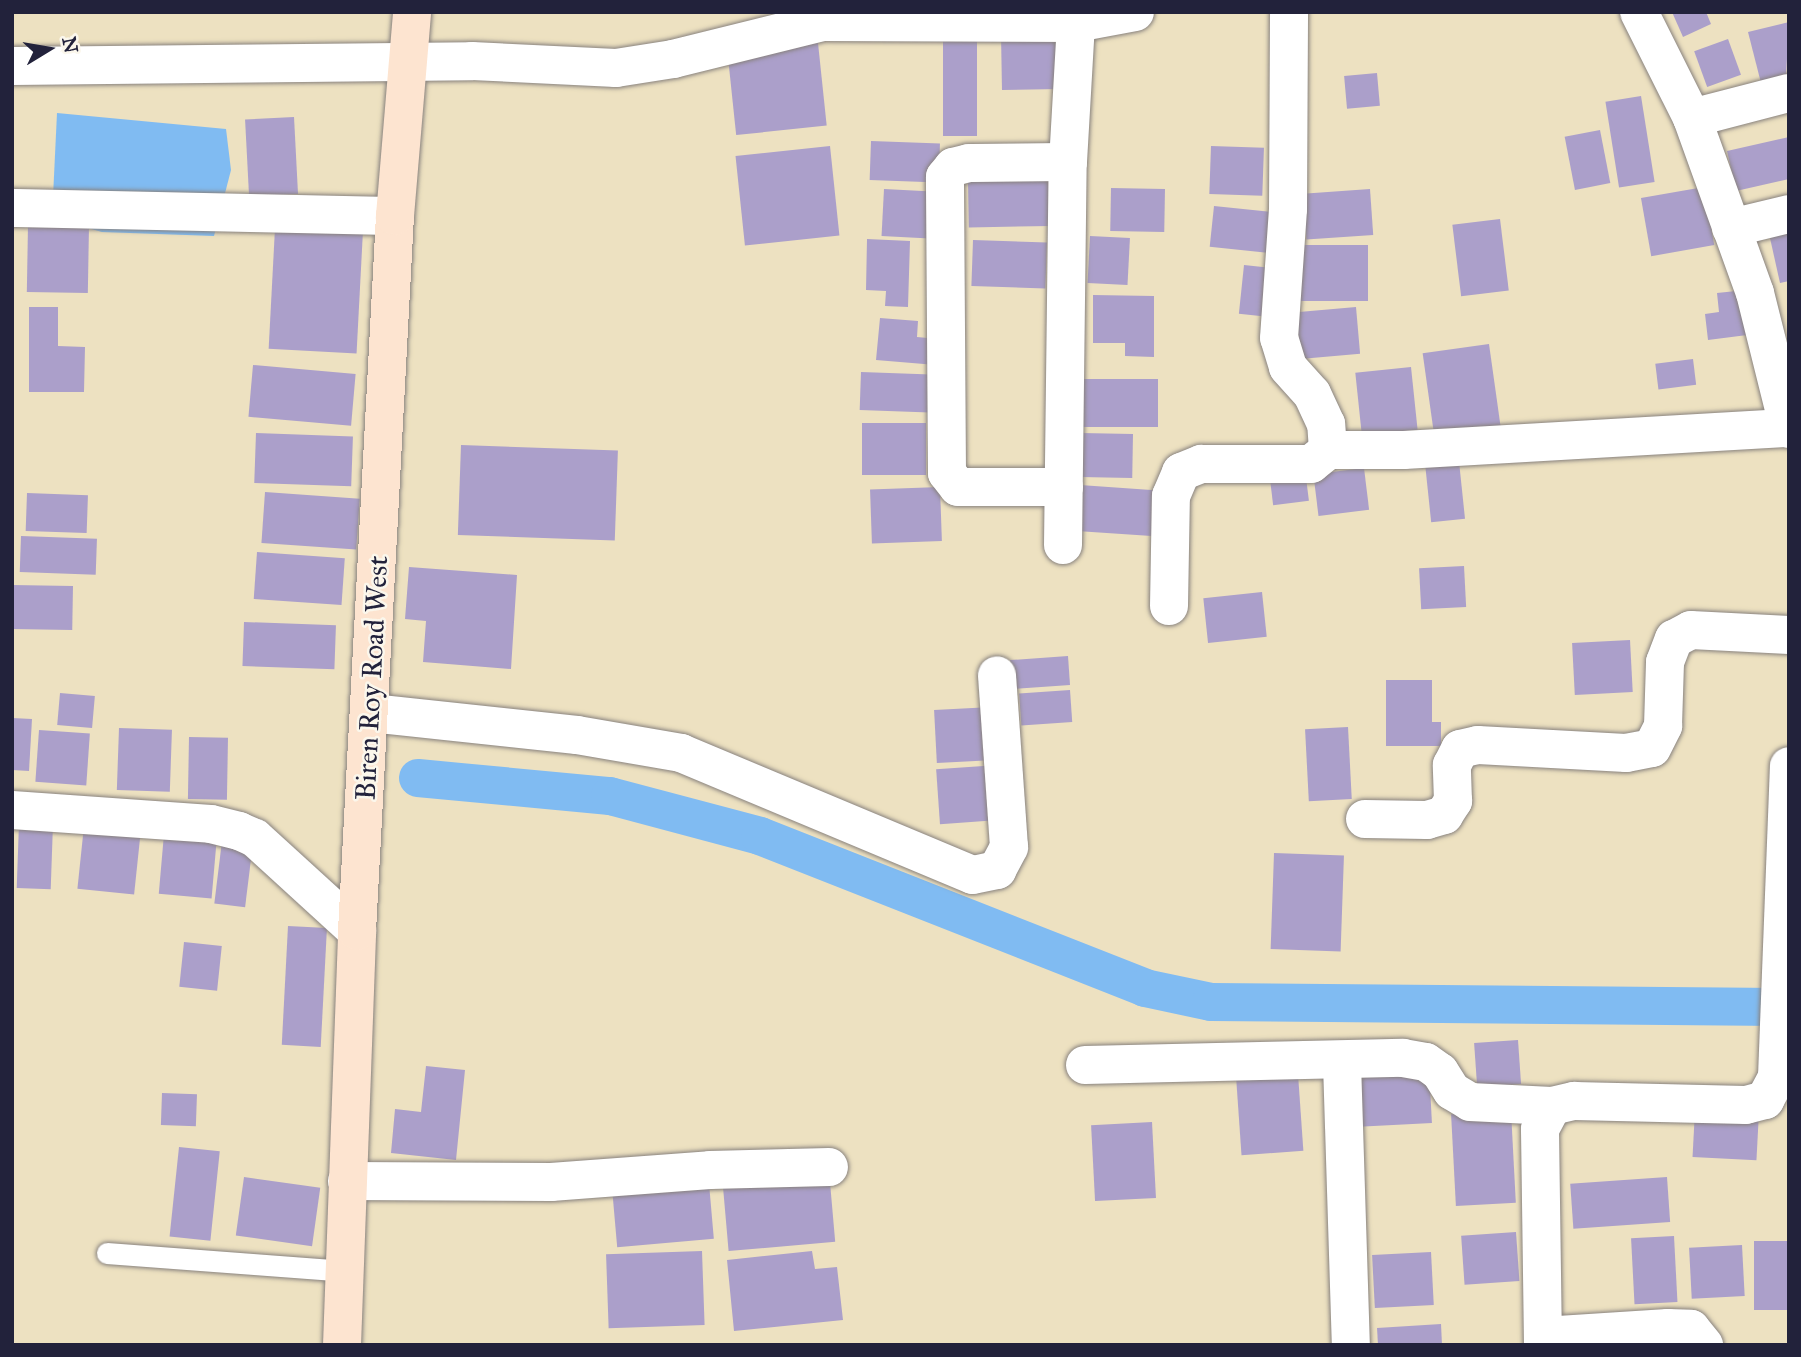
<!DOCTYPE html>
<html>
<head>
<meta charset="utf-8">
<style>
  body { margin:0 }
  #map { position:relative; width:1801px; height:1357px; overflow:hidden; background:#ede1c1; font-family:"IM FELL Great Primer",serif }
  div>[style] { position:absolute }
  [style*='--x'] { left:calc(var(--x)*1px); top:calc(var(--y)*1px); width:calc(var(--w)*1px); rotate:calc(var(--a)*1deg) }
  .water>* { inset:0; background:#80bbf2 }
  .canal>* { height:38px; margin:-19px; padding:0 19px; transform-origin:19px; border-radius:19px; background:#80bbf2 }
  .building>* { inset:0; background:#ab9fca; transform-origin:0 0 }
  .roads { filter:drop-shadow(0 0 2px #88827e) drop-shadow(0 0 2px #88827e) }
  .service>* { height:21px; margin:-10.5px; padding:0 10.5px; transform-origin:10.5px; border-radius:10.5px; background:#fff }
  .minor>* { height:38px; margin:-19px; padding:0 19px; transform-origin:19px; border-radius:19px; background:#fff }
  .secondary>* { height:38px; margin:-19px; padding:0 19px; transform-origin:19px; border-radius:19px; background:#fde4d0 }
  span { translate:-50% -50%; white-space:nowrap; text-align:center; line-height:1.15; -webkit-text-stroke:5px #fbf7ec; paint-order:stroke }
  .street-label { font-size:28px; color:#22223b }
  .frame { position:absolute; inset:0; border:14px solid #22223b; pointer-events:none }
  .north { position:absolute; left:14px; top:14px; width:70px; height:70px; -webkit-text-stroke:5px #fbf7ec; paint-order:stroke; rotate:79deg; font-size:19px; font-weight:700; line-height:28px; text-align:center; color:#22223b }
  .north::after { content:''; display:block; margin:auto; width:24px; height:32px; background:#22223b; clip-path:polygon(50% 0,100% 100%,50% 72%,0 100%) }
</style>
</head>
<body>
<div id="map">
  <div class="water">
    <div style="clip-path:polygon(57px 113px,226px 129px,231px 170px,214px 236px,102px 232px,52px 218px)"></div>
  </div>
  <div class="canal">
    <div style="--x:418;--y:778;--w:193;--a:5.4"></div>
    <div style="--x:610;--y:796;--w:155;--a:14.9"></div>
    <div style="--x:760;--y:836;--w:414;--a:21.5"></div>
    <div style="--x:1145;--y:988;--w:67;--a:12"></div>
    <div style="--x:1211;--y:1002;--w:578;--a:0.5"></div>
  </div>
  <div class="building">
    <div style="clip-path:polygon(1672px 12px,1706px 12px,1711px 24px,1683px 37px)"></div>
    <div style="clip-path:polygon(1789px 22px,1786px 77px,1761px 83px,1748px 32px)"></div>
    <div style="left:943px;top:32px;width:34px;height:104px"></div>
    <div style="left:1060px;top:33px;width:56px;height:59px;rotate:89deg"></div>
    <div style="left:1728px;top:39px;width:38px;height:36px;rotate:70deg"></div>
    <div style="left:818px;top:43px;width:83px;height:91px;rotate:84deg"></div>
    <div style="left:1377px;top:73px;width:33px;height:33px;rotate:85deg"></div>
    <div style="left:1641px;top:96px;width:87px;height:36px;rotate:81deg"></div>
    <div style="left:294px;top:117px;width:77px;height:49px;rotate:87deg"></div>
    <div style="left:1600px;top:130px;width:54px;height:36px;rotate:79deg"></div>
    <div style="clip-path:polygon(1789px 137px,1789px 179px,1736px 191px,1727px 151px)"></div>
    <div style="left:871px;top:141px;width:69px;height:39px;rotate:2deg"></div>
    <div style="left:830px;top:146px;width:90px;height:95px;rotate:84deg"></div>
    <div style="left:1211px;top:146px;width:53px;height:48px;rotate:2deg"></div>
    <div style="left:1050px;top:180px;width:46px;height:82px;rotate:89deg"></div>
    <div style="left:1704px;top:187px;width:59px;height:64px;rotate:80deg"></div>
    <div style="left:1111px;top:188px;width:54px;height:43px;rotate:1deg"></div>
    <div style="left:884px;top:189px;width:53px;height:47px;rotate:3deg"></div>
    <div style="left:1370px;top:189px;width:46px;height:67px;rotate:86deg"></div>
    <div style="left:1214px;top:206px;width:60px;height:41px;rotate:6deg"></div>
    <div style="left:1500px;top:219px;width:72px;height:48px;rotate:83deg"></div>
    <div style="left:28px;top:225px;width:61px;height:67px;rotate:1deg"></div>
    <div style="clip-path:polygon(1789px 225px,1789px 281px,1780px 283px,1768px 229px)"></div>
    <div style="left:275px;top:228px;width:88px;height:121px;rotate:3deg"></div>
    <div style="left:1090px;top:236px;width:40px;height:47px;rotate:3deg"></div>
    <div style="clip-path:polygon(867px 239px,910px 241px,908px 307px,885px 306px,886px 291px,866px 290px)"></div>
    <div style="left:973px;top:240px;width:74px;height:46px;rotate:2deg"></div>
    <div style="left:1297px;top:245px;width:71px;height:56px"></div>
    <div style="left:1244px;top:265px;width:31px;height:49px;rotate:6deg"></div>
    <div style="clip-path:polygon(1746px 290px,1755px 334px,1708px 340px,1705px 314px,1719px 312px,1717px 293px)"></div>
    <div style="clip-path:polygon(1093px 295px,1154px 296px,1154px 357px,1125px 356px,1125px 343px,1093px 343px)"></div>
    <div style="clip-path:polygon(29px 307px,58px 307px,58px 346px,85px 347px,84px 392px,29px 392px)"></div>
    <div style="left:1356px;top:307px;width:47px;height:60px;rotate:85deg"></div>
    <div style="clip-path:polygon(880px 318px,918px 321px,917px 337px,938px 339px,936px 365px,876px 360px)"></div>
    <div style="left:1489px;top:344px;width:84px;height:67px;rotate:82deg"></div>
    <div style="left:1693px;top:359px;width:26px;height:38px;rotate:83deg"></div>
    <div style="left:253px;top:365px;width:103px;height:52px;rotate:5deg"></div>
    <div style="left:1411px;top:367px;width:63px;height:56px;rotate:84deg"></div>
    <div style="left:861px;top:372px;width:70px;height:38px;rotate:2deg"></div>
    <div style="left:1076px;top:379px;width:82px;height:48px"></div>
    <div style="left:862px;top:423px;width:64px;height:52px"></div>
    <div style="left:256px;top:433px;width:97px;height:50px;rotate:2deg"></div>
    <div style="left:1081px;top:433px;width:52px;height:44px;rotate:1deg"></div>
    <div style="left:461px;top:445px;width:157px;height:90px;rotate:2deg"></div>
    <div style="left:1458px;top:452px;width:67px;height:34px;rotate:84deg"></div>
    <div style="left:1364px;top:468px;width:42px;height:51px;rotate:83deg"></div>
    <div style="left:1305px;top:469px;width:32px;height:36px;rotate:83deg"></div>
    <div style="left:1080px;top:485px;width:75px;height:46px;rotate:4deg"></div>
    <div style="left:940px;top:487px;width:54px;height:70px;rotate:88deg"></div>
    <div style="left:265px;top:492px;width:95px;height:51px;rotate:4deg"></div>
    <div style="left:27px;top:493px;width:61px;height:38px;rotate:2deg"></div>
    <div style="left:21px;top:536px;width:76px;height:36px;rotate:2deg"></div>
    <div style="left:257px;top:552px;width:88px;height:47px;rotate:4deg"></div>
    <div style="left:1464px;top:566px;width:41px;height:45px;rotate:87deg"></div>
    <div style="clip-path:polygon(409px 567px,517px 575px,511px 669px,423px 662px,426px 621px,405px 619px)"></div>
    <div style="left:12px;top:585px;width:61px;height:44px;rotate:1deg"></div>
    <div style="left:1262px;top:592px;width:45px;height:59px;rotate:84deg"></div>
    <div style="left:244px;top:622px;width:92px;height:44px;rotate:2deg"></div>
    <div style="left:1630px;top:640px;width:52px;height:58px;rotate:87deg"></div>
    <div style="left:1068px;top:656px;width:29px;height:58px;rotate:86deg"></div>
    <div style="clip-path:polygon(1386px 680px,1432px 680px,1432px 722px,1441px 722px,1441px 746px,1386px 746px)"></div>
    <div style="left:1070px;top:690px;width:32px;height:51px;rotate:86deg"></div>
    <div style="left:60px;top:693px;width:35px;height:32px;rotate:5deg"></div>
    <div style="left:992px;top:707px;width:53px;height:58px;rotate:87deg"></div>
    <div style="clip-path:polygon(12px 718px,32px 719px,29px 771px,12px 770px)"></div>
    <div style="left:1348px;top:727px;width:72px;height:43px;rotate:87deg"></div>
    <div style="left:119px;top:728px;width:53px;height:62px;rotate:2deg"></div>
    <div style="left:39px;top:730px;width:51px;height:52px;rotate:4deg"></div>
    <div style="left:189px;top:737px;width:39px;height:62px;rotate:1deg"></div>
    <div style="left:998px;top:765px;width:55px;height:62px;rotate:86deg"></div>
    <div style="left:19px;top:823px;width:34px;height:65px;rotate:2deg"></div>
    <div style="left:84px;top:826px;width:57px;height:63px;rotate:6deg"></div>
    <div style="left:164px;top:834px;width:53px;height:60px;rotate:5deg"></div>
    <div style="left:222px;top:841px;width:31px;height:63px;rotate:7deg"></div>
    <div style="left:1274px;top:853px;width:70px;height:96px;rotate:2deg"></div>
    <div style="left:288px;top:926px;width:39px;height:119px;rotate:3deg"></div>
    <div style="left:184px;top:942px;width:38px;height:45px;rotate:6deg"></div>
    <div style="left:1518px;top:1040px;width:44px;height:44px;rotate:86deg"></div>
    <div style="clip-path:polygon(426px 1066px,465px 1070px,456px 1160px,391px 1153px,395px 1109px,421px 1112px)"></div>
    <div style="left:1429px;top:1067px;width:56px;height:73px;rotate:87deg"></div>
    <div style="left:1298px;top:1074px;width:77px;height:62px;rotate:86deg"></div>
    <div style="left:162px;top:1093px;width:35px;height:32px;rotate:2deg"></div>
    <div style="left:1695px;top:1110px;width:64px;height:47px;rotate:3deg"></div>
    <div style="left:1511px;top:1111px;width:92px;height:60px;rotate:87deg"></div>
    <div style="left:1152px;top:1122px;width:76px;height:61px;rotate:87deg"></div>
    <div style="left:179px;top:1147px;width:41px;height:90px;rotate:6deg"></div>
    <div style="left:829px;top:1171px;width:71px;height:107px;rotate:85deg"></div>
    <div style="left:708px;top:1172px;width:67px;height:97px;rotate:85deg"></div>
    <div style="left:244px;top:1177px;width:77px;height:59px;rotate:8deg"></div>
    <div style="left:1667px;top:1177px;width:45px;height:97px;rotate:86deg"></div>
    <div style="left:1516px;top:1232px;width:49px;height:55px;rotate:86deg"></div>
    <div style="left:1674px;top:1236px;width:66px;height:43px;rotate:87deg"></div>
    <div style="left:1789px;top:1241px;width:69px;height:35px;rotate:90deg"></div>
    <div style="left:1742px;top:1245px;width:51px;height:53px;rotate:87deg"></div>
    <div style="left:702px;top:1251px;width:74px;height:96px;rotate:88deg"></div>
    <div style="clip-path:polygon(812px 1251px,815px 1269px,837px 1267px,843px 1320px,734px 1331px,727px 1260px)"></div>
    <div style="left:1431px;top:1252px;width:53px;height:59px;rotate:87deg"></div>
    <div style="clip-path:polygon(1441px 1324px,1442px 1345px,1378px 1345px,1377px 1328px)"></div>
  </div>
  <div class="roads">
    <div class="service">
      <div style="--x:107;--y:1253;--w:238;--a:4.3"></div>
    </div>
    <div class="minor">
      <div style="--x:1639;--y:12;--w:119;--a:63.4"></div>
      <div style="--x:1692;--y:118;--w:186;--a:70.2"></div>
      <div style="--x:1755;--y:293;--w:140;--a:76"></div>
      <div style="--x:12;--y:66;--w:460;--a:-0.6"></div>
      <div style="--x:472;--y:61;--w:144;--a:2.8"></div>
      <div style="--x:616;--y:68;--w:58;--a:-9"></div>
      <div style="--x:673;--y:59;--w:154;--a:-13.9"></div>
      <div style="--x:823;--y:22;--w:253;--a:0.2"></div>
      <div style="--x:1076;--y:23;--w:60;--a:-10.6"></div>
      <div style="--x:1692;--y:118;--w:100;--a:-14.5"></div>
      <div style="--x:12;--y:208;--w:383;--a:1.2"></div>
      <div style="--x:1731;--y:228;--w:60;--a:-13.6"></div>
      <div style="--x:1328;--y:450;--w:76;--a:0"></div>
      <div style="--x:1404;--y:450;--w:386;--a:-3.3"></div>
      <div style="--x:1064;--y:487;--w:106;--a:180"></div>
      <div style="--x:958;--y:487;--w:18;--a:-128"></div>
      <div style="--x:947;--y:473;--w:296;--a:-90.4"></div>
      <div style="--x:945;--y:177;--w:13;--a:-51"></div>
      <div style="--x:953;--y:167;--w:16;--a:-14"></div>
      <div style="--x:969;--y:163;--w:99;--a:-0.6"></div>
      <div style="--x:1063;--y:545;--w:383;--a:-89.3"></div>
      <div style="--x:1068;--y:162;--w:139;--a:-86.7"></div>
      <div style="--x:1169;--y:606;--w:110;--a:-89"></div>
      <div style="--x:1171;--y:496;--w:26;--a:-67"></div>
      <div style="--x:1181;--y:472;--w:22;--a:-22"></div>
      <div style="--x:1201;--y:464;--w:110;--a:0"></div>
      <div style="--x:1311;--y:464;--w:22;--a:-39"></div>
      <div style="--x:1328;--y:450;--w:26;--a:-94"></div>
      <div style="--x:1326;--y:424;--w:33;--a:-115"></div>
      <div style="--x:1312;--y:394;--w:36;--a:-132"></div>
      <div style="--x:1288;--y:367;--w:30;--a:-107"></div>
      <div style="--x:1279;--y:338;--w:129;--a:-86"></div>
      <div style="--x:1288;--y:209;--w:197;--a:-89.7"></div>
      <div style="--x:371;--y:713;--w:207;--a:6.1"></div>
      <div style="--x:577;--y:735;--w:106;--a:9.8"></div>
      <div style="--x:681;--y:753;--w:316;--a:22.7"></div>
      <div style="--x:973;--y:875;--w:25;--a:-12"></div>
      <div style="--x:997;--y:870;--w:26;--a:-62"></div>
      <div style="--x:1009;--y:847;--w:172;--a:-94"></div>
      <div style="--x:12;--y:810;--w:199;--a:4"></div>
      <div style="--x:211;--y:824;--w:29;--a:14"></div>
      <div style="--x:239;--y:831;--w:17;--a:24"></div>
      <div style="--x:255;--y:838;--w:138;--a:42.4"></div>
      <div style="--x:1365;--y:819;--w:62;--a:0.9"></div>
      <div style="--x:1427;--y:820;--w:18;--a:-16"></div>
      <div style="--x:1444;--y:815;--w:17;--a:-57"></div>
      <div style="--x:1453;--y:801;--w:36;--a:-92"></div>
      <div style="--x:1452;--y:765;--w:18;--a:-63"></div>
      <div style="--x:1460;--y:749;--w:18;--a:-13"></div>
      <div style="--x:1478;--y:745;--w:148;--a:3.1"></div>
      <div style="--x:1626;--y:753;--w:26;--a:-11"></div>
      <div style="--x:1652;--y:748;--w:25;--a:-63"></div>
      <div style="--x:1663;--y:726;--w:64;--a:-88.2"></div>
      <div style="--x:1665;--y:662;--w:25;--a:-69"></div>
      <div style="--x:1674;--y:639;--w:19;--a:-28"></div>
      <div style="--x:1691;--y:630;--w:98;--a:2.9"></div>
      <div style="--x:1342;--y:1063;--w:282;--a:88.2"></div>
      <div style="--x:1085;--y:1065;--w:318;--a:-1.3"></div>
      <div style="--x:1403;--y:1058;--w:23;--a:10"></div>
      <div style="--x:1426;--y:1062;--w:17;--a:36"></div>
      <div style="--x:1440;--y:1072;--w:22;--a:58"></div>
      <div style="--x:1452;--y:1091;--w:21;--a:31"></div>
      <div style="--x:1470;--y:1102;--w:82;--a:2.8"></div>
      <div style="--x:347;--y:1181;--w:204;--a:0.3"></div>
      <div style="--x:551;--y:1182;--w:159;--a:-4.3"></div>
      <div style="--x:710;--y:1170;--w:119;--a:-1.4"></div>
      <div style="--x:1543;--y:1336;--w:125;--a:-3.7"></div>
      <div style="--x:1668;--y:1328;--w:23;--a:2"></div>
      <div style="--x:1691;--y:1329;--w:21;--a:51"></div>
      <div style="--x:1543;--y:1345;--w:216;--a:-90.8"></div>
      <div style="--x:1540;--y:1129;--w:26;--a:-62"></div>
      <div style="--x:1552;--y:1106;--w:23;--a:-13"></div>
      <div style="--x:1574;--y:1101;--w:172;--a:1.3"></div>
      <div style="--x:1746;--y:1105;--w:20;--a:-15"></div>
      <div style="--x:1765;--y:1100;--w:26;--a:-62"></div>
      <div style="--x:1777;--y:1077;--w:311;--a:-87.8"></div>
    </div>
    <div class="secondary">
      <div style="--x:342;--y:1345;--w:414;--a:-87.9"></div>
      <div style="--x:357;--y:931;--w:716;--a:-86.96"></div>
      <div style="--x:395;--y:216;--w:205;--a:-85.2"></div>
    </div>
  </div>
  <div class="street-label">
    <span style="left:372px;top:678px;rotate:-87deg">Biren Roy Road West</span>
  </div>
  <div class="frame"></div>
  <div class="north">N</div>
</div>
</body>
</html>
